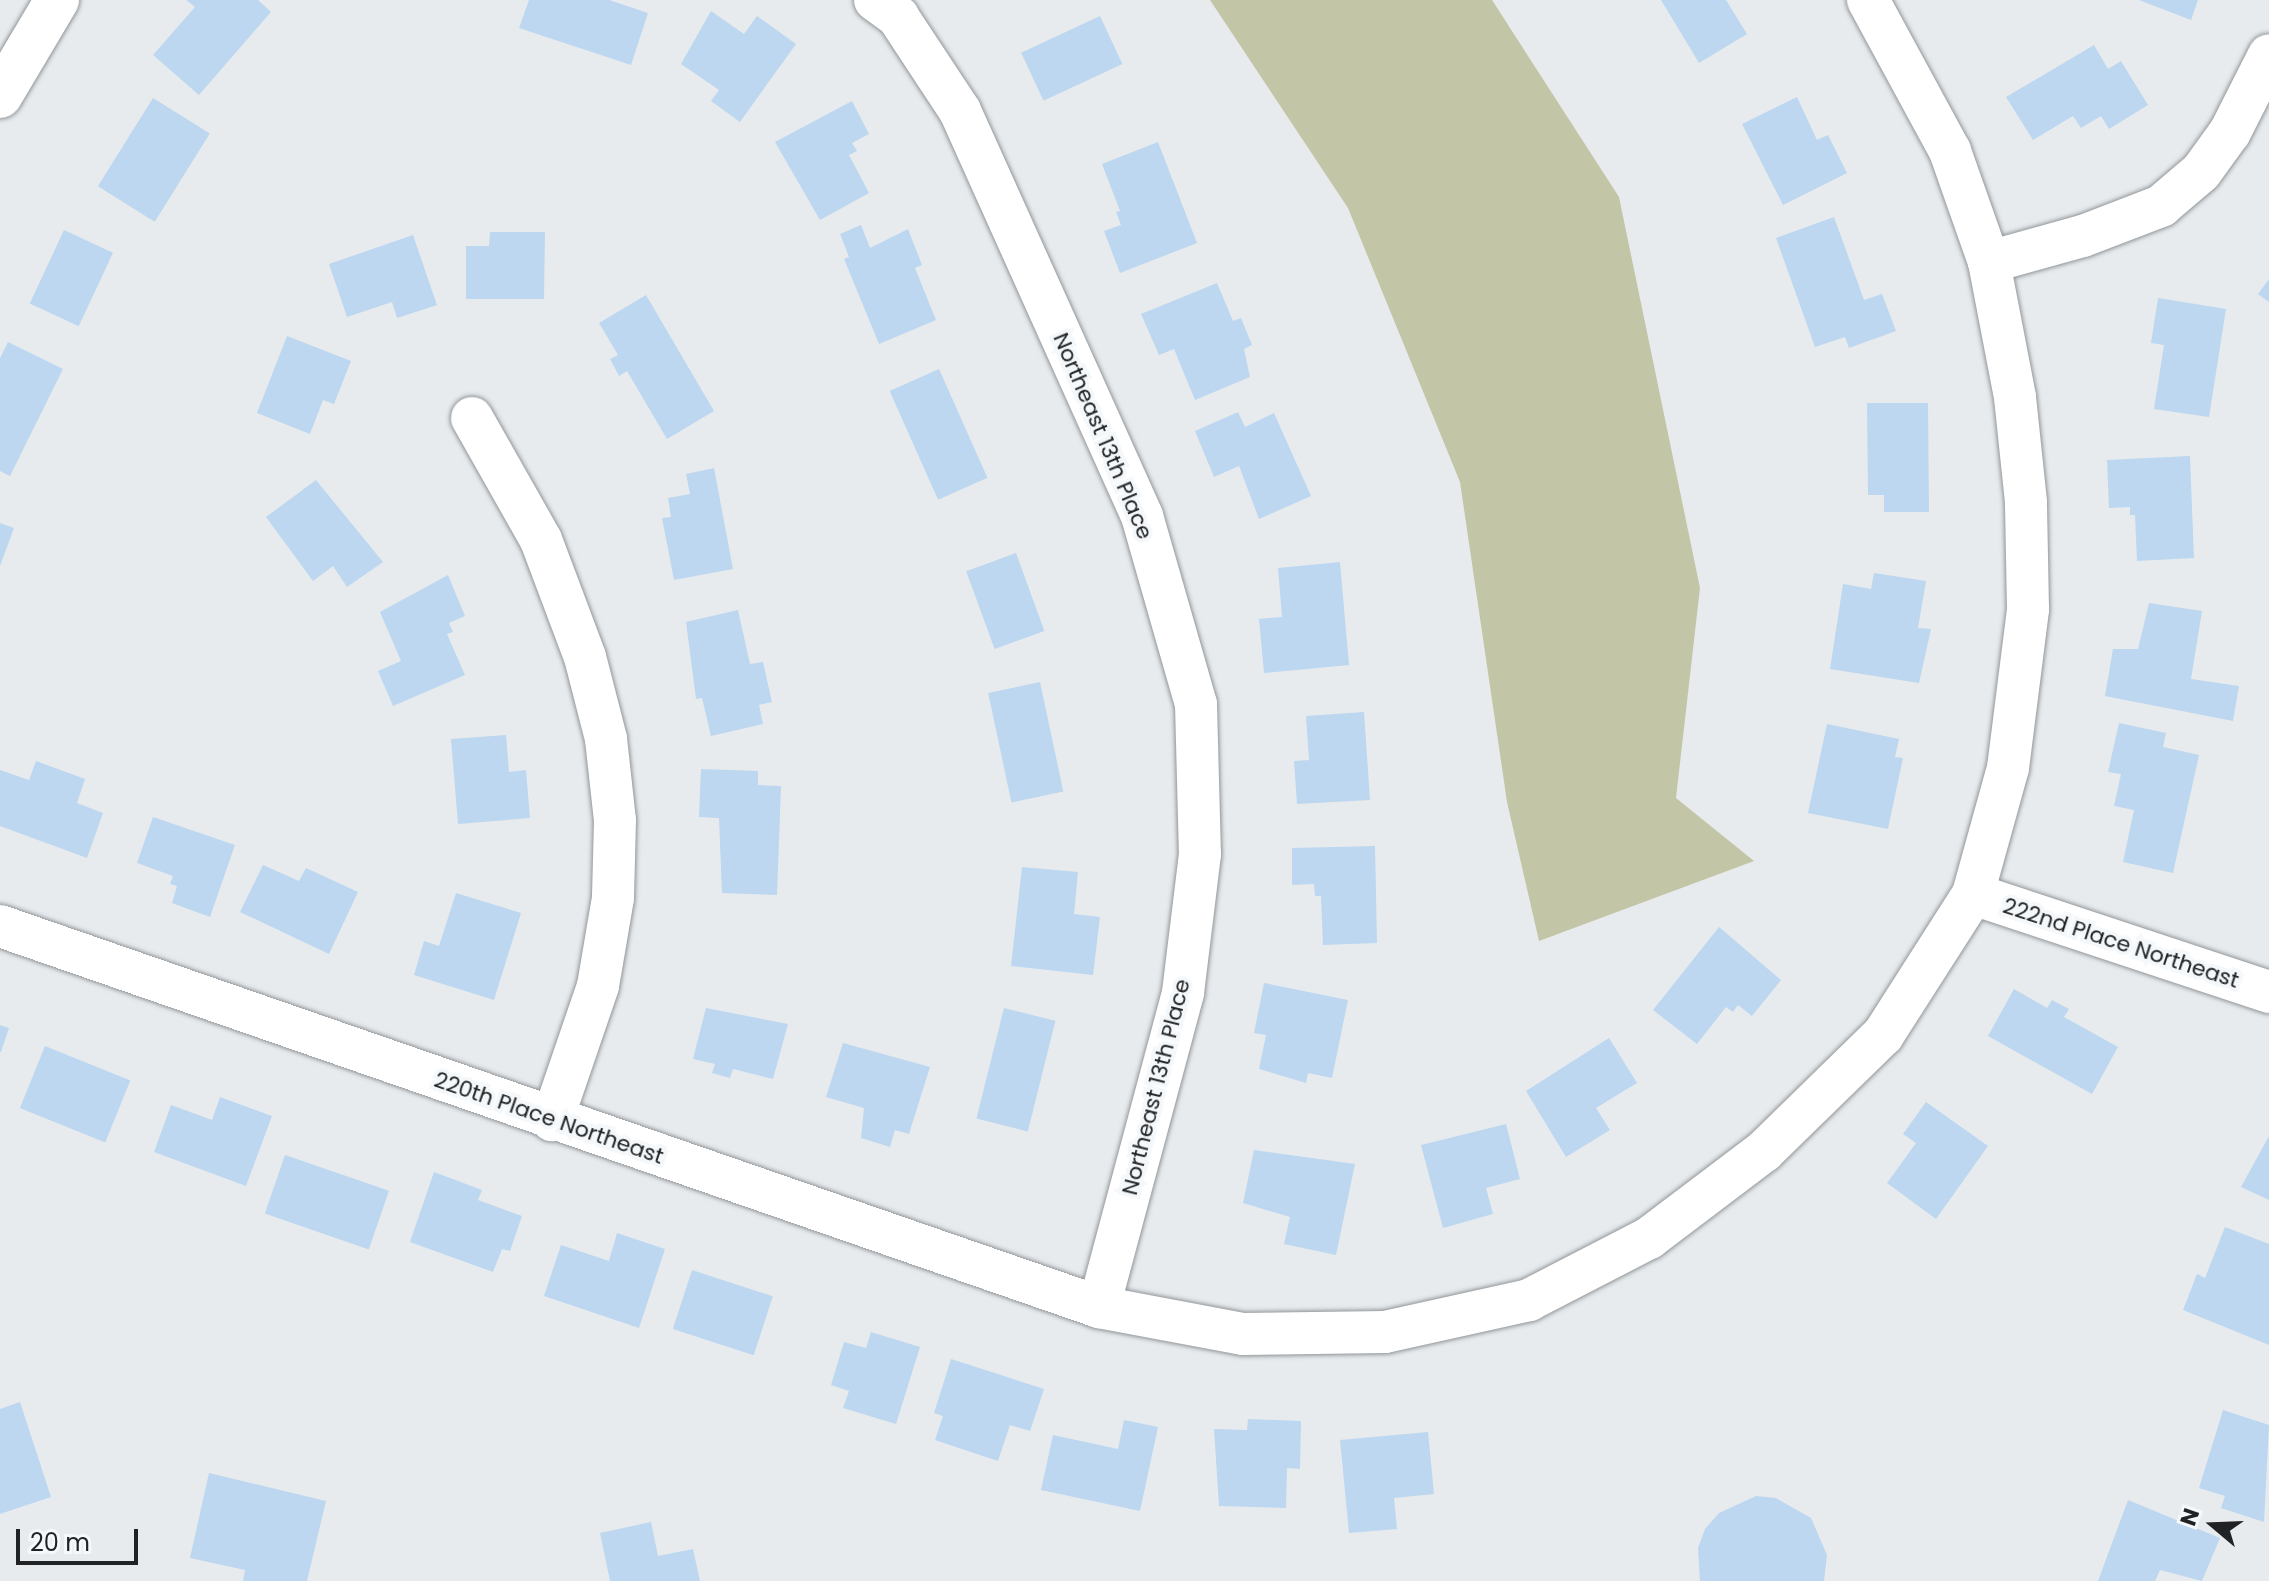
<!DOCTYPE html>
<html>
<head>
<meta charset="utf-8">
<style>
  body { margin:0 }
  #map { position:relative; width:2269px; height:1581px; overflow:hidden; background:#e7ebee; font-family:Poppins,sans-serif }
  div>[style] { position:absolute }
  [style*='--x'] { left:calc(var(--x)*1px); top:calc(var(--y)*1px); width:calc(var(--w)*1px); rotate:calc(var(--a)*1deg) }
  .green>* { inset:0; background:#c3c5a7 }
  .building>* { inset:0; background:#bcd7ef; transform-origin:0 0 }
  .roads { filter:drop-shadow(0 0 2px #929699) drop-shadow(0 0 2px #929699) }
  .street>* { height:42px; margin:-21px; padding:0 21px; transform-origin:21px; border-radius:21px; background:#fff }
  .secondary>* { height:44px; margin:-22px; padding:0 22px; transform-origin:22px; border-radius:22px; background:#fff }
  span { translate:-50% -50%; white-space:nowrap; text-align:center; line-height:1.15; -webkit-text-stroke:8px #f4f8fb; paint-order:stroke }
  .street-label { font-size:22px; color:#212223 }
  .north { position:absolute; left:2173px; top:1485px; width:80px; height:80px; -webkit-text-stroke:6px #f4f8fb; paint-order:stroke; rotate:289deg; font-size:22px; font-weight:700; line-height:32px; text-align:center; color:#212223 }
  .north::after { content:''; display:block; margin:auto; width:28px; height:36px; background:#212223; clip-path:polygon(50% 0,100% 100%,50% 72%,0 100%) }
  .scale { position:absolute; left:16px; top:1529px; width:122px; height:36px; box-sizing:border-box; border:4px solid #212223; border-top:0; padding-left:10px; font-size:24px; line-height:28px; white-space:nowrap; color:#212223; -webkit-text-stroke:6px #f4f8fb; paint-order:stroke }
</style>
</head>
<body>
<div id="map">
  <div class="green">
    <div style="clip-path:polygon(1210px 0,1492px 0,1619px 197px,1700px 588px,1676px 798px,1754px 861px,1539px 941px,1507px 802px,1460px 482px,1348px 208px)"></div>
  </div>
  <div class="building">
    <div style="clip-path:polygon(186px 0,258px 0,271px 12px,199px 95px,153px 55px,195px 7px)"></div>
    <div style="clip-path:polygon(529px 0,609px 0,648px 13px,631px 65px,519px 28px)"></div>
    <div style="clip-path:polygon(1661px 0,1726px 0,1747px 34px,1699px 63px)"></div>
    <div style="clip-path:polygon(2139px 0,2198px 0,2191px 20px)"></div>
    <div style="clip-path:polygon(711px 11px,744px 34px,757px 16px,796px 44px,740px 122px,711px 101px,719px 90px,681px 64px)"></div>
    <div style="left:1100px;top:16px;width:53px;height:87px;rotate:65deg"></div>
    <div style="clip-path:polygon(2094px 45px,2108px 69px,2121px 61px,2148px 105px,2109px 129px,2101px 116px,2081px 128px,2073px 116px,2033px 140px,2006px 97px)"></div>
    <div style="clip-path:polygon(1797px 97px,1817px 140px,1828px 135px,1847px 173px,1783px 205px,1742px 124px)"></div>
    <div style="left:153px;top:98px;width:67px;height:104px;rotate:32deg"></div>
    <div style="clip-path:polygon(852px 101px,869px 134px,852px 143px,857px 151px,849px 155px,869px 193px,820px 220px,775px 142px)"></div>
    <div style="clip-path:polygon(1158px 142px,1197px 243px,1120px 273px,1104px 231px,1121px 225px,1116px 212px,1120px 211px,1102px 164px)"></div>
    <div style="clip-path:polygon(1834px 217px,1864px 300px,1882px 294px,1896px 331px,1849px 348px,1845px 337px,1815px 347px,1776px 238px)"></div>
    <div style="clip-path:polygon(861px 225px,870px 248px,908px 229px,922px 265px,915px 268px,936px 320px,879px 344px,844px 259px,849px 257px,840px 234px)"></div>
    <div style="left:64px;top:230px;width:54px;height:81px;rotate:25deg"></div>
    <div style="clip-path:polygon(490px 232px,545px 232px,544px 299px,466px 299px,466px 246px,489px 246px)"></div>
    <div style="clip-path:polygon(413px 235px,437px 305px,397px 318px,392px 302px,347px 317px,329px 264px)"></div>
    <div style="clip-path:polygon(2269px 279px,2269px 302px,2258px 294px)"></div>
    <div style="clip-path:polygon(1217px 283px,1233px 321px,1241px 318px,1252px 345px,1244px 349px,1250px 377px,1195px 400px,1174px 349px,1159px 355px,1141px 314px)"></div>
    <div style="clip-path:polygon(646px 295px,714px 411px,667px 439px,627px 371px,619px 376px,610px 359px,618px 355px,599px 323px)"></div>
    <div style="clip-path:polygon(2158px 298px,2226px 309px,2209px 417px,2154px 409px,2164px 345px,2151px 343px)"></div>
    <div style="clip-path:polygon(287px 336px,351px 361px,334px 404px,323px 400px,310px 434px,257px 413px)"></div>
    <div style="clip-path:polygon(8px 342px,63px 369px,10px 476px,0 471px,0 358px)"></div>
    <div style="left:939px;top:369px;width:119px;height:54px;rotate:66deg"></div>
    <div style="clip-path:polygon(1867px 403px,1928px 403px,1929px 512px,1884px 512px,1884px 495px,1868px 495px)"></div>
    <div style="clip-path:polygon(1238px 412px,1245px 427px,1274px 413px,1311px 496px,1259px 519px,1239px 466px,1214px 477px,1195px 431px)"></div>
    <div style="clip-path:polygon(2190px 456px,2194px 558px,2137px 561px,2135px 515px,2130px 515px,2130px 507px,2109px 508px,2107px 460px)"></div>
    <div style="clip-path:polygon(714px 468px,733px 569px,674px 580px,662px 518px,671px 517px,668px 498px,690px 494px,686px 474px)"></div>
    <div style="clip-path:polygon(316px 480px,383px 562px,347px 587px,333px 566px,313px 581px,266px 517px)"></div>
    <div style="clip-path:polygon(0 523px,14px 528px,0 566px)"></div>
    <div style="left:1016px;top:553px;width:83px;height:53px;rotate:70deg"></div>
    <div style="clip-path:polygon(1340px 562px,1349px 665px,1264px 673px,1259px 619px,1282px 617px,1278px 568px)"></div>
    <div style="clip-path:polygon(1874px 573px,1926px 581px,1918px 628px,1931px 629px,1919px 683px,1830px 669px,1843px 584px,1871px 589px)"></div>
    <div style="clip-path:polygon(448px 575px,465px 616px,449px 623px,453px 632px,447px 634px,465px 675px,393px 706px,378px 671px,401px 661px,380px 612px)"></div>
    <div style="clip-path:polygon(2149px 603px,2202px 611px,2191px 679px,2239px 686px,2233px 721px,2105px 696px,2113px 649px,2138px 649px)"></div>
    <div style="clip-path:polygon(738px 610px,750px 664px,763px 662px,772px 702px,759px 705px,763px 724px,711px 736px,702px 698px,696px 699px,686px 622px)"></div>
    <div style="left:1040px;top:682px;width:112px;height:53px;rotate:78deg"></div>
    <div style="clip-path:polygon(1364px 712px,1370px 800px,1297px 804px,1294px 761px,1309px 760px,1306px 716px)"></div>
    <div style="clip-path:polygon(2119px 723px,2166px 733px,2163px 747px,2199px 755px,2173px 873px,2123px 862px,2134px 810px,2114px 806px,2121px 774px,2108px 772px)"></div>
    <div style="clip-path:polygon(1827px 724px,1899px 739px,1895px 757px,1903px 758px,1888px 829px,1808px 813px)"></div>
    <div style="clip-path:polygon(506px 735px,509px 772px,526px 770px,530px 818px,458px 824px,451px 739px)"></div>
    <div style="clip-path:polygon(36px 761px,85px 779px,77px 803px,103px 813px,87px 858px,0 826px,0 770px,29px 780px)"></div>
    <div style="clip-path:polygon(701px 769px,758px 771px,758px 785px,781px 786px,777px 895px,722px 893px,719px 818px,699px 817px)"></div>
    <div style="clip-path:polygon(153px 817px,235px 845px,210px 917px,172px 903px,177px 886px,170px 884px,173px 876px,137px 863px)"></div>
    <div style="clip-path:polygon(1375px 846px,1377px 943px,1323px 945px,1321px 896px,1315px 896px,1314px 884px,1292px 885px,1292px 848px)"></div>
    <div style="clip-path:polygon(263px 865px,299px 881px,306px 868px,358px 892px,329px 954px,240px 912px)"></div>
    <div style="clip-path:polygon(1022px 867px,1078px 872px,1074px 914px,1100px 917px,1093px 975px,1011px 966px)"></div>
    <div style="clip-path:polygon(456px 893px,521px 913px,494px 1000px,414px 975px,424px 941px,439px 946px)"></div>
    <div style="clip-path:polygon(1719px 927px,1781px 980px,1752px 1016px,1738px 1005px,1733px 1012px,1726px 1007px,1697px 1044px,1653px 1010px)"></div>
    <div style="clip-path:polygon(1264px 983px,1348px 1000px,1332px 1078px,1308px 1073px,1306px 1083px,1259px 1069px,1266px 1035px,1254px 1033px)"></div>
    <div style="clip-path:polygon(2014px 989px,2047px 1008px,2052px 1000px,2069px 1009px,2064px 1017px,2118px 1047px,2092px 1094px,1988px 1036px)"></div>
    <div style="clip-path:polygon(706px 1008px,788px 1024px,773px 1079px,733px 1069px,730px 1078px,712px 1073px,715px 1064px,693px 1059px)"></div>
    <div style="left:1004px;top:1008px;width:53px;height:114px;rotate:14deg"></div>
    <div style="clip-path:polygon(0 1025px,9px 1028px,1px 1052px,0 1052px)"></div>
    <div style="clip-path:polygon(1609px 1038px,1637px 1083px,1596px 1108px,1610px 1130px,1566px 1157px,1526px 1091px)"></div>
    <div style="clip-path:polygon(843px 1043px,930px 1067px,909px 1134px,895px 1130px,890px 1147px,861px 1138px,864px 1108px,826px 1097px)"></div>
    <div style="left:45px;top:1046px;width:92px;height:67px;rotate:22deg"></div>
    <div style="clip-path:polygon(220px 1097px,272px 1116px,246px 1186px,154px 1152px,171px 1105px,212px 1120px)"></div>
    <div style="clip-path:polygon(1926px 1102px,1988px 1146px,1936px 1219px,1887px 1183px,1916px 1143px,1903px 1134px)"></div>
    <div style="clip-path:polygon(1506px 1124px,1520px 1179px,1486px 1188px,1493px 1214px,1443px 1228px,1421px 1145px)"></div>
    <div style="clip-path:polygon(2269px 1136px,2269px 1200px,2241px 1187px)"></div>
    <div style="clip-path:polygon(1254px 1150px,1355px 1164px,1336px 1255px,1284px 1244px,1290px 1217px,1243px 1203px)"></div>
    <div style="left:285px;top:1155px;width:110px;height:62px;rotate:19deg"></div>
    <div style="clip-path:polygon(434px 1172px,482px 1190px,478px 1200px,522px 1216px,510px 1251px,502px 1249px,493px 1272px,410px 1242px)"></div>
    <div style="clip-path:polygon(2225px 1227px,2269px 1244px,2269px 1345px,2183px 1310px,2197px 1274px,2205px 1278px)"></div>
    <div style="clip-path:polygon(617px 1233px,665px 1249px,639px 1328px,544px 1296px,561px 1245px,609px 1261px)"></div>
    <div style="left:692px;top:1270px;width:85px;height:62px;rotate:18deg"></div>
    <div style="clip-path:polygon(871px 1332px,920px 1347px,896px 1424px,843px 1408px,849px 1391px,831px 1385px,844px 1342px,866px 1348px)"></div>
    <div style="clip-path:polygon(951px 1359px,1044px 1389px,1030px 1431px,1010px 1425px,998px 1461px,935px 1440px,943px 1416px,934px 1413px)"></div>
    <div style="clip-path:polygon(20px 1402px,51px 1497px,0 1514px,0 1409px)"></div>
    <div style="clip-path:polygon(2223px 1410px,2269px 1425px,2264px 1522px,2221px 1508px,2225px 1496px,2199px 1488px)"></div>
    <div style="clip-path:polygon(1248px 1419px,1301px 1421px,1300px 1469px,1287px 1468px,1286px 1508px,1219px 1506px,1214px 1429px,1247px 1430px)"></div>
    <div style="clip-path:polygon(1124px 1420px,1158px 1427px,1140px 1511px,1041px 1490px,1053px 1435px,1118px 1449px)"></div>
    <div style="clip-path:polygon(1428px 1432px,1434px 1494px,1394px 1498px,1397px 1529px,1349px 1533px,1340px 1440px)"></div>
    <div style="clip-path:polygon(209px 1473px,326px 1501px,307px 1581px,243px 1581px,245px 1570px,190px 1558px)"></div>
    <div style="clip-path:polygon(1756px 1496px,1776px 1498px,1811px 1518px,1827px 1555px,1824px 1581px,1700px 1581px,1698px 1548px,1705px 1529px,1719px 1513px)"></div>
    <div style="clip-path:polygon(2128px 1500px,2220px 1538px,2202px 1581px,2160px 1570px,2155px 1581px,2098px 1581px)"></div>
    <div style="clip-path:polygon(651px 1522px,658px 1556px,693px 1549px,700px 1581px,610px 1581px,600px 1533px)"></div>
  </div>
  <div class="roads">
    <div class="street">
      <div style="--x:875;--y:0;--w:29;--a:36"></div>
      <div style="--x:898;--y:17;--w:113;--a:56.6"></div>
      <div style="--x:960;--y:111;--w:444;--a:65.8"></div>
      <div style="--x:1142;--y:516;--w:196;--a:74"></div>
      <div style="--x:1196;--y:704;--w:150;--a:88.5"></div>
      <div style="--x:1200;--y:854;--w:140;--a:97"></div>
      <div style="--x:1183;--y:993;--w:325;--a:105"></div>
      <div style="--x:1989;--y:262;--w:98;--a:-15.5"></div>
      <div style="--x:2083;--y:236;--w:84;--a:-21"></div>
      <div style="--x:2161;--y:206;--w:52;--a:-40.4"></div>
      <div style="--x:2201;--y:172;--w:49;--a:-54.1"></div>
      <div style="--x:2230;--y:132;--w:86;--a:-63.1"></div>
      <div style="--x:472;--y:418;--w:140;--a:60.5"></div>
      <div style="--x:541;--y:540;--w:125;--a:69.4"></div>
      <div style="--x:585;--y:657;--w:85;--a:75.6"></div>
      <div style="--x:606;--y:739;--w:81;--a:83.7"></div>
      <div style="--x:615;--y:820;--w:78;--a:91.5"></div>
      <div style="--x:613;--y:898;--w:89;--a:99.7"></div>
      <div style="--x:598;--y:986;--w:142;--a:108.9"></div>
      <div style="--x:1973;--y:894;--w:312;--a:18.3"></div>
      <div style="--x:0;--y:926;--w:1163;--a:19.12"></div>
      <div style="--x:1099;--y:1307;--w:147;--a:10.6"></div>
      <div style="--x:1243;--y:1334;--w:142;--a:-0.8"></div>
      <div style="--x:1385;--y:1332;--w:148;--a:-12.5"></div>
      <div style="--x:1529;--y:1300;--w:135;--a:-27.3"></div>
      <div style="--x:1649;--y:1238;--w:144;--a:-37.1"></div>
      <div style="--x:1764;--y:1151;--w:166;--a:-44.3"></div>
      <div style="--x:1883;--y:1035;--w:167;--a:-57.4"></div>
      <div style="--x:1973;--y:894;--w:131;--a:-74.5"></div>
      <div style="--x:2008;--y:768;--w:160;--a:-82.8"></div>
      <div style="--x:2028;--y:609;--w:107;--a:-91.1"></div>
      <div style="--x:2026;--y:502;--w:106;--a:-96"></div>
      <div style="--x:2015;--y:397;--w:137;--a:-100.9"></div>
      <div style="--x:1989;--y:262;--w:118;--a:-109.4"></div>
      <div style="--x:1950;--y:151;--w:172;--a:-118.5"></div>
    </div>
    <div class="secondary">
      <div style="--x:0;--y:96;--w:112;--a:-59.3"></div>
    </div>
  </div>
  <div class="street-label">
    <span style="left:1103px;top:436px;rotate:67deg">Northeast 13th Place</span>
    <span style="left:2121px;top:943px;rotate:18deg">222nd Place Northeast</span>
    <span style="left:1156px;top:1087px;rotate:-76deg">Northeast 13th Place</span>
    <span style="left:549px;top:1118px;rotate:19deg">220th Place Northeast</span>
  </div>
  <div class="north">N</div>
  <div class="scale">20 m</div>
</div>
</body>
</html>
